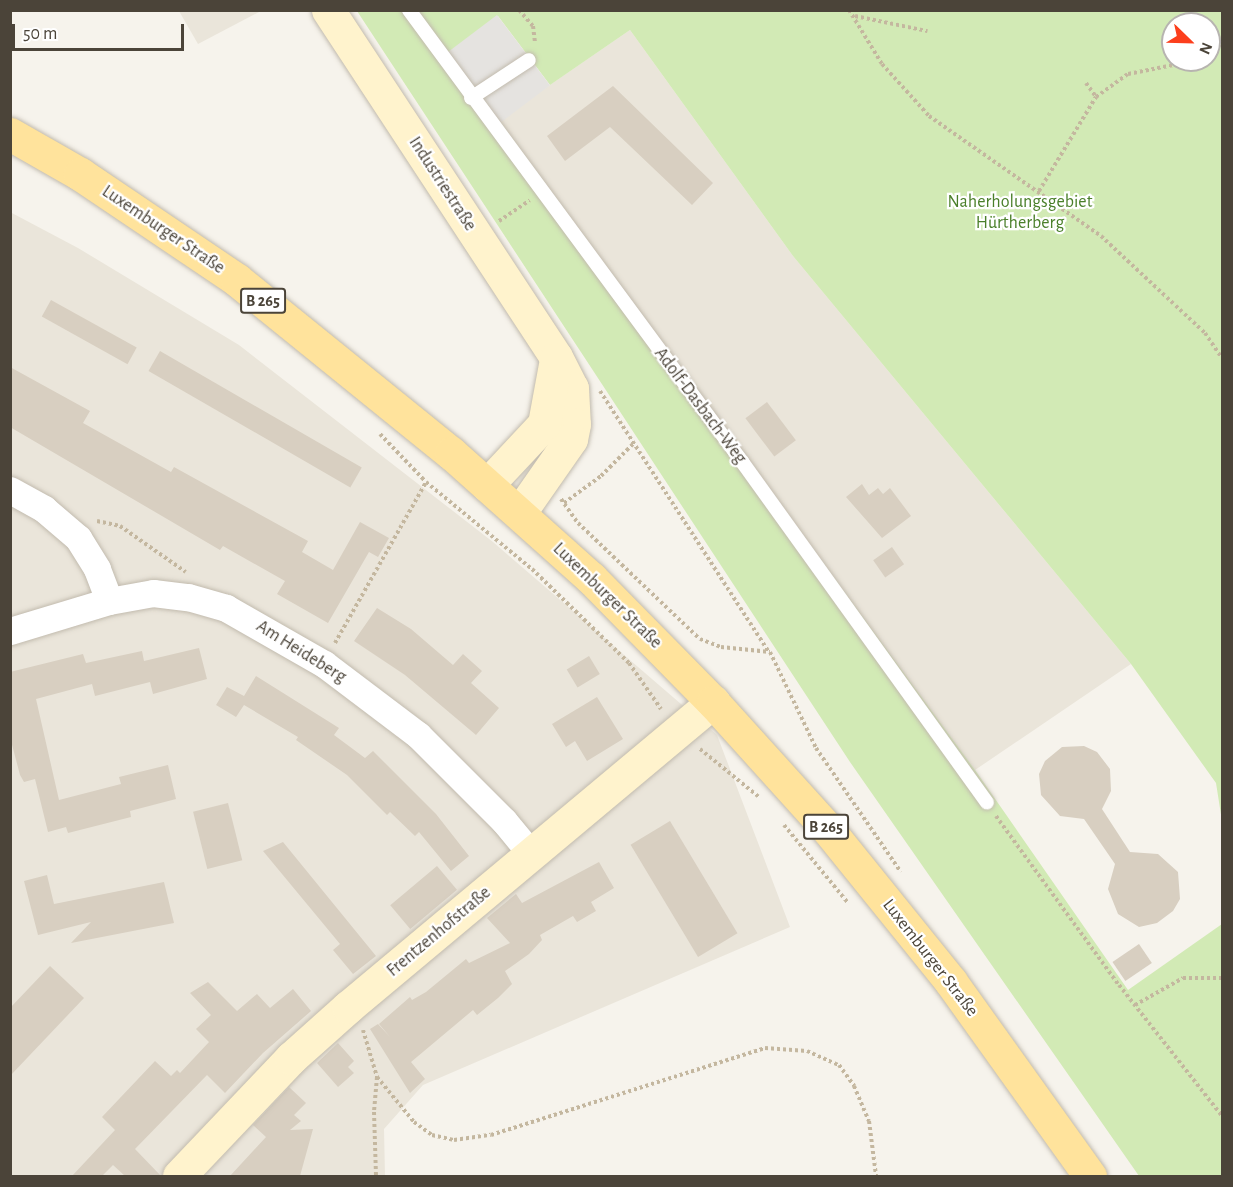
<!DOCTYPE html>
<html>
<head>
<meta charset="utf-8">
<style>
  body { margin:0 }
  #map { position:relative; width:1233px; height:1187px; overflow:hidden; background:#f6f3ec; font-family:"Alegreya Sans",sans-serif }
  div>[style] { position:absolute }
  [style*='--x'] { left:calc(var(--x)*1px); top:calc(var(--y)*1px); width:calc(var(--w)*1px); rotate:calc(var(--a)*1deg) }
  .residential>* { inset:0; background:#eae5da }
  .green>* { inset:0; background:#d2eab5 }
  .parking>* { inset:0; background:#e5e3e0; transform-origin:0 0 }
  .building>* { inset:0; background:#d8cfc1; transform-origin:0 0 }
  .path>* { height:4px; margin-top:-2px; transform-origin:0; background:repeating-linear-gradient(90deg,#c4b79f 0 3px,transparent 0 6px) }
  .roads { filter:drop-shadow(0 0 2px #c2bbae) drop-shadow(0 0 2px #c2bbae) }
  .lane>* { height:14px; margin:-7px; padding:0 7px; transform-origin:7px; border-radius:7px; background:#fff }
  .street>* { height:27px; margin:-13.5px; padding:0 13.5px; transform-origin:13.5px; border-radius:13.5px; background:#fff }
  .secondary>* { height:33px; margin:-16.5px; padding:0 16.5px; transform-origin:16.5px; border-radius:16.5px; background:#fff3cd }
  .primary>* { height:33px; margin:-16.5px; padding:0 16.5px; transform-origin:16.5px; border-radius:16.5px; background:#ffe39c }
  span { translate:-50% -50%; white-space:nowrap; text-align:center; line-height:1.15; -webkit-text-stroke:4.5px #fff; paint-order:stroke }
  .shield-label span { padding:2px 4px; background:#fff; border:2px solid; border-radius:4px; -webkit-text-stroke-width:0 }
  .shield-label { font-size:16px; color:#4b4439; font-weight:700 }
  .street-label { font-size:18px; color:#4b4439 }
  .park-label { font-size:18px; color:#4a7f2a }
  .frame { position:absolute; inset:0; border:12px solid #4b4439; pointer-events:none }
  .north { position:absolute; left:1161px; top:12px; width:60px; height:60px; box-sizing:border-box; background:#fff; border:2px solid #b7b4b0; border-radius:50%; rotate:113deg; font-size:16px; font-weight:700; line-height:24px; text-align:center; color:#4b4439 }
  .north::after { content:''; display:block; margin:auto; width:21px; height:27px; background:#fc3f1d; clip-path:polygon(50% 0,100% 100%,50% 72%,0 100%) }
  .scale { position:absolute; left:12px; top:24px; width:172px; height:27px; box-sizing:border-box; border:3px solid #4b4439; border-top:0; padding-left:8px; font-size:18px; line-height:21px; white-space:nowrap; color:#4b4439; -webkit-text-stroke:4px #fff; paint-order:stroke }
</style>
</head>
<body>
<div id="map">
  <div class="residential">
    <div style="clip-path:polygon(179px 11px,261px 11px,198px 44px)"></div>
    <div style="clip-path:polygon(630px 30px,793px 256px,1131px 664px,975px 770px,499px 120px)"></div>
    <div style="clip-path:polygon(10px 212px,78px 248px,239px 345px,493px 542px,717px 735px,790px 927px,423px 1085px,384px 1129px,385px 1176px,11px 1176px)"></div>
  </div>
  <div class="green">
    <div style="clip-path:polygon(evenodd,357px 11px,1222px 11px,1222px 821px,1216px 783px,1131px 664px,793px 256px,630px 30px,550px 85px,498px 16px,499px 120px,975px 770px,1128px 990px,1222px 924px,1222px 1176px,1139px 1176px,850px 762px,357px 11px,1173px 24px,1209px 24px,1209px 60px,1173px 60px,1173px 24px)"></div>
  </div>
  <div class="parking">
    <div style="left:497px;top:15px;width:88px;height:63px;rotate:53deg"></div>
  </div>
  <div class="building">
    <div style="clip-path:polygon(613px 86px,713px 183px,692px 205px,610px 127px,565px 161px,547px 136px)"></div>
    <div style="left:51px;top:300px;width:98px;height:19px;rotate:29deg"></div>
    <div style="left:160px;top:351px;width:233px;height:23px;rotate:30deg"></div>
    <div style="clip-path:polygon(10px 367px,90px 411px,83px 423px,171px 472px,174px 467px,308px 541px,302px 552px,333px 570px,360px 522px,389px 538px,378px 557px,369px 552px,328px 623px,277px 594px,285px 581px,223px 546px,220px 550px,10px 427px)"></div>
    <div style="left:767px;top:402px;width:48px;height:27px;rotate:53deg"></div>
    <div style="clip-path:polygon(862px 484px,869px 495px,878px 488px,883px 494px,890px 488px,911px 516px,882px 538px,846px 497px)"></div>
    <div style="left:892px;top:547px;width:21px;height:23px;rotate:55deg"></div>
    <div style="clip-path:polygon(377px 608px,411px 629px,453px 665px,463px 654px,482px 671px,471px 683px,499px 708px,476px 735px,405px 675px,354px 641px)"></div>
    <div style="clip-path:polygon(199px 648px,207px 679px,153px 694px,150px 682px,95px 696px,92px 684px,36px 699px,59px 800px,121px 784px,119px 777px,168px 765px,176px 799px,130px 811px,131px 817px,68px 833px,66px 827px,48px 832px,35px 779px,24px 782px,20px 775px,10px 737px,10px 672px,83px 654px,86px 663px,142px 651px,144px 661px)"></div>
    <div style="left:589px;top:656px;width:21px;height:26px;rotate:59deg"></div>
    <div style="clip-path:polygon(256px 676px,339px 728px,334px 735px,365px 758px,373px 751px,436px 814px,469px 856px,451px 871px,419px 832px,415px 836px,390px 812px,387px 815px,347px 775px,296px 740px,298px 737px,244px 705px,236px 717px,216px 705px,227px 687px,244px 696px)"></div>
    <div style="clip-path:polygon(597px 697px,623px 739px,587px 761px,575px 741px,566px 747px,552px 724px)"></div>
    <div style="clip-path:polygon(1084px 746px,1097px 752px,1110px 769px,1111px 791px,1102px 809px,1130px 852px,1158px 854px,1178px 872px,1180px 899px,1173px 911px,1157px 923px,1139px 927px,1118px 914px,1108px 889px,1115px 864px,1084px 819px,1060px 816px,1041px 795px,1039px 774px,1045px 761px,1062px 747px)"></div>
    <div style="left:228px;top:803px;width:59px;height:36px;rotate:76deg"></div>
    <div style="left:670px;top:821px;width:131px;height:46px;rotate:59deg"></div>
    <div style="clip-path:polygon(283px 842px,376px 956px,353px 974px,333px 950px,340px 944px,263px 851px)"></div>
    <div style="clip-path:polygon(599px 862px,614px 888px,591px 902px,596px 911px,577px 922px,573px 916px,540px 935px,542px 940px,529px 954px,505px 971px,512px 984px,498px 998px,477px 1015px,473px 1010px,411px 1062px,425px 1079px,410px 1093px,370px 1029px,378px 1024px,390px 1037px,379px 1024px,410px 997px,412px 1000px,426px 992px,466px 959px,469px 963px,510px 943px,487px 918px,516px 894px,522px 903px)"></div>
    <div style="left:437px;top:866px;width:31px;height:61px;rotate:50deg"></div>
    <div style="clip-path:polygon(47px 875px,54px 904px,164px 882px,174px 923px,71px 943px,91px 922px,38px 935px,24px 881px)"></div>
    <div style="left:1139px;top:944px;width:23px;height:32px;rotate:56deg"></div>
    <div style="clip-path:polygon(50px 966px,84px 998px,10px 1076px,10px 1008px)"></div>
    <div style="clip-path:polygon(208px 982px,237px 1011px,257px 994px,270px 1008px,293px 989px,311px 1011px,263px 1053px,225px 1093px,207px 1075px,135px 1149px,161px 1176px,125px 1176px,113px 1165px,102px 1176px,72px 1176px,115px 1130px,102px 1117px,155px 1061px,171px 1076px,177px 1070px,180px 1073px,209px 1042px,196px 1029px,211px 1015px,190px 993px)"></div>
    <div style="clip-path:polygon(338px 1043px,354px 1061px,348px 1067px,354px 1073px,338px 1087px,317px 1063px)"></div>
    <div style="clip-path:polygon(289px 1087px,306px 1103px,294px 1115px,301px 1121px,290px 1130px,313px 1129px,300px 1176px,230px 1176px,266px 1137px,253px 1125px)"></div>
  </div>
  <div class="path">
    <div style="--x:519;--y:10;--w:21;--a:49"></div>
    <div style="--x:533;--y:26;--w:17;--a:83"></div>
    <div style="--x:849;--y:10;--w:63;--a:58.6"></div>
    <div style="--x:882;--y:64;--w:70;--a:47.9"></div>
    <div style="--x:929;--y:116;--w:210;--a:34.9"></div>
    <div style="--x:1101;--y:236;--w:142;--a:43"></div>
    <div style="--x:1205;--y:333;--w:30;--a:56"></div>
    <div style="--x:855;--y:16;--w:74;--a:11.8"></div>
    <div style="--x:1209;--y:55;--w:18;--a:-43"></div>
    <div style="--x:1086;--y:83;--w:17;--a:54"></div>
    <div style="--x:1039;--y:191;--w:110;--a:-58.8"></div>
    <div style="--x:1096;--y:97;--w:39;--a:-36"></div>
    <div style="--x:1128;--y:74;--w:72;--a:-11.2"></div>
    <div style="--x:499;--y:221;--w:37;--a:-34"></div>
    <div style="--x:600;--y:391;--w:311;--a:57.1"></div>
    <div style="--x:380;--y:434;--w:66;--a:46.2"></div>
    <div style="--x:426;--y:482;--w:137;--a:39.4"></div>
    <div style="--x:532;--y:569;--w:135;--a:44.1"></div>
    <div style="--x:629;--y:663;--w:56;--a:55.2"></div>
    <div style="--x:561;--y:499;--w:29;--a:55"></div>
    <div style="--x:578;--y:523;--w:168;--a:43.6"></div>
    <div style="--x:700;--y:639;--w:22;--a:21"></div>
    <div style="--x:721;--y:647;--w:49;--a:5.8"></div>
    <div style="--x:770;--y:652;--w:106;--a:64.4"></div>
    <div style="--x:816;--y:748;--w:150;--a:55.6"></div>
    <div style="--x:564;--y:503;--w:46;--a:-36.1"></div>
    <div style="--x:601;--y:476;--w:45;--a:-45"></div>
    <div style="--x:97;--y:521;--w:24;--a:12"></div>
    <div style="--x:120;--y:526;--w:80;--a:34.9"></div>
    <div style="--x:335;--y:643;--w:185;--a:-60.5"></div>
    <div style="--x:700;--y:749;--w:76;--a:39.1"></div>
    <div style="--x:996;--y:816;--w:209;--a:54"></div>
    <div style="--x:1119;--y:985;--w:167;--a:51.8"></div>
    <div style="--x:784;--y:825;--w:101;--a:50.6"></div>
    <div style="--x:1135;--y:1005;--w:55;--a:-29.4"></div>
    <div style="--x:1183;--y:978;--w:39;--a:0"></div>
    <div style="--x:363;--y:1030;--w:49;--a:73.4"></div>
    <div style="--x:377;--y:1077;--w:35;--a:95"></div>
    <div style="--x:374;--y:1112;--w:64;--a:88.2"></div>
    <div style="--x:377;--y:1077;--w:58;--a:50.6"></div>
    <div style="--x:414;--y:1122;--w:22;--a:36"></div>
    <div style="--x:432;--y:1135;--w:23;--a:13"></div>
    <div style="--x:454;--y:1140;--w:37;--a:-8"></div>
    <div style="--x:491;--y:1135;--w:287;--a:-17.6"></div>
    <div style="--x:765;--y:1048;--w:42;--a:4.1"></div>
    <div style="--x:807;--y:1051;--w:35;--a:24"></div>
    <div style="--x:839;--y:1065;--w:26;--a:54"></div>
    <div style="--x:854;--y:1086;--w:38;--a:67"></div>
    <div style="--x:869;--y:1121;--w:55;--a:82.7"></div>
  </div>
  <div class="roads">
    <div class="lane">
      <div style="--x:409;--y:10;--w:563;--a:53.6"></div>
      <div style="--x:743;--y:463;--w:418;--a:54.3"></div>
      <div style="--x:471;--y:98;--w:69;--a:-33.2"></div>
    </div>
    <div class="street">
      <div style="--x:10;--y:490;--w:39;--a:29"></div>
      <div style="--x:44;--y:509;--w:45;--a:40.5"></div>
      <div style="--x:78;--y:538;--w:36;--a:58"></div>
      <div style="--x:97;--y:569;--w:34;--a:69"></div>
      <div style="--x:10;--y:631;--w:103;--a:-16.9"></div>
      <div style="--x:109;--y:601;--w:45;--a:-10.3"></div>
      <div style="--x:153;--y:593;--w:35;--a:7"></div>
      <div style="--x:188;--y:597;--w:40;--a:16"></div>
      <div style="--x:226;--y:608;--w:113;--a:29.7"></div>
      <div style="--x:324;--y:664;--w:118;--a:37.1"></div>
      <div style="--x:418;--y:735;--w:122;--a:45"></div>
      <div style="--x:504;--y:821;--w:44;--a:50.5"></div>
    </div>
    <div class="secondary">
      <div style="--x:328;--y:10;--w:415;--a:56.7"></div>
      <div style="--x:556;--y:357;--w:35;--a:63"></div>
      <div style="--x:572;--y:388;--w:36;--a:87"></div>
      <div style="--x:574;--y:424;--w:15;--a:101"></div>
      <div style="--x:571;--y:439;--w:89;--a:124.9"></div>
      <div style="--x:487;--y:485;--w:83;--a:-46.9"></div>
      <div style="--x:544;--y:424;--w:66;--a:-79.5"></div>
      <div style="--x:179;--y:1176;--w:163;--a:-46.5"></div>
      <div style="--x:291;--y:1058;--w:76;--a:-41.8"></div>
      <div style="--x:348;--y:1007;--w:476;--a:-39.9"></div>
    </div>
    <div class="primary">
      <div style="--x:10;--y:134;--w:81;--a:29.7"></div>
      <div style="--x:80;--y:174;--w:189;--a:34"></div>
      <div style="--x:237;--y:280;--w:275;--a:39"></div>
      <div style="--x:451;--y:453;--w:188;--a:41.8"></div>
      <div style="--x:591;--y:578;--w:174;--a:45.5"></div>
      <div style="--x:713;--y:702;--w:169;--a:47.9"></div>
      <div style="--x:826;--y:827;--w:199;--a:51.1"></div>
      <div style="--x:951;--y:982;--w:239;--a:54.4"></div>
    </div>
  </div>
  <div class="shield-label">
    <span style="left:263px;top:301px">B 265</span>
    <span style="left:826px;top:827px">B 265</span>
  </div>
  <div class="street-label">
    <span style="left:442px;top:184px;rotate:57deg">Industriestraße</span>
    <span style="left:163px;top:230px;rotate:34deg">Luxemburger Straße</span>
    <span style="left:700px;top:406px;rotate:53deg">Adolf-Dasbach-Weg</span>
    <span style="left:607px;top:596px;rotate:44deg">Luxemburger Straße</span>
    <span style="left:301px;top:652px;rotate:32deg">Am Heideberg</span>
    <span style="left:439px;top:932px;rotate:-40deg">Frentzenhofstraße</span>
    <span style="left:930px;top:958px;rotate:52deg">Luxemburger Straße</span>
  </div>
  <div class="park-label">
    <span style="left:1020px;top:213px">Naherholungsgebiet<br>Hürtherberg</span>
  </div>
  <div class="frame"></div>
  <div class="north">N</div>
  <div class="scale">50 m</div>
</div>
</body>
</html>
